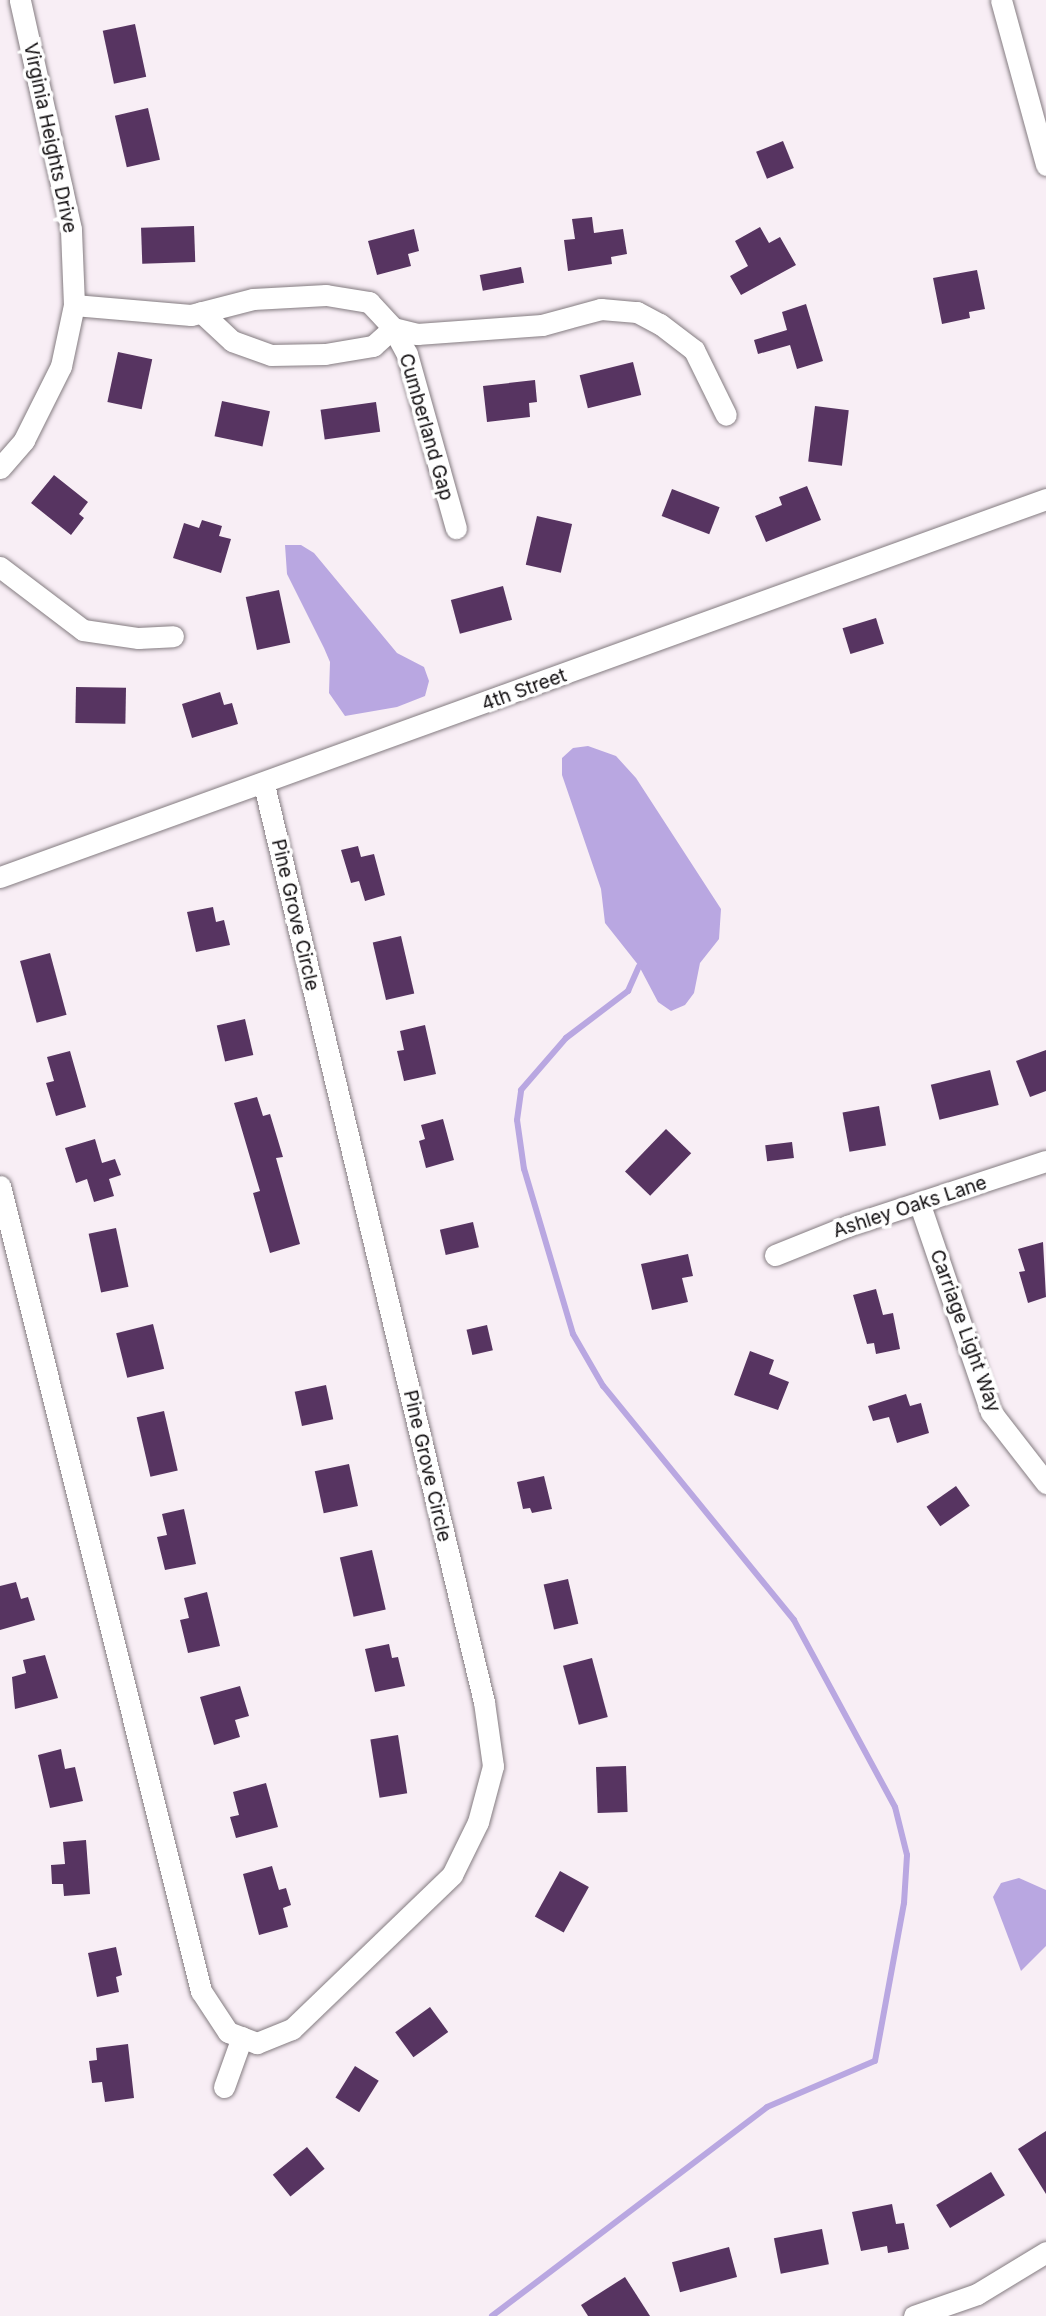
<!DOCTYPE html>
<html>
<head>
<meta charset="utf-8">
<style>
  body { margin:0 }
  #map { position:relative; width:1046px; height:2316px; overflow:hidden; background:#f8eef5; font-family:Inter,sans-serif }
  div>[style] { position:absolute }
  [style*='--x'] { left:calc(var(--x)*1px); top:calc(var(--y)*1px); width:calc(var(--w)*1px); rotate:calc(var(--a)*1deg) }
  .water>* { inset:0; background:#b9a7e1 }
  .stream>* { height:6px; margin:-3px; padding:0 3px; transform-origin:3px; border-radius:3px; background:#b9a7e1 }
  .building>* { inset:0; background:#573461; transform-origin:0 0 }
  .roads { filter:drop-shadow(0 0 2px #847c81) drop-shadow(0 0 2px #847c81) }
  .minor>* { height:21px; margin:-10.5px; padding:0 10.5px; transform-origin:10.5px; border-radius:10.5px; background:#fff }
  span { translate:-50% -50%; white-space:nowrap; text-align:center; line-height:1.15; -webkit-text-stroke:7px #fff; paint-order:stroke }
  .street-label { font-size:19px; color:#110e10 }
</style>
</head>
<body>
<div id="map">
  <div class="water">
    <div style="clip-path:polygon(285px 545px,301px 545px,314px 553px,397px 653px,424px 667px,429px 681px,425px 696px,397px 707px,345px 716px,329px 693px,330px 662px,324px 648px,287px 574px)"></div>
    <div style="clip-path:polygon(588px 746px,616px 756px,636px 778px,721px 909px,719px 939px,700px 963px,694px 993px,685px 1005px,671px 1011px,658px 1002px,639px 966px,605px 923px,601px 889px,562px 775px,562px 758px,573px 748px)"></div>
    <div style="clip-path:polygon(1019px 1878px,1046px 1890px,1046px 1946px,1021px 1971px,993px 1897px,1001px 1883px)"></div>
  </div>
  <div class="stream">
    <div style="--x:492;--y:2316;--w:345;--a:-37.2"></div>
    <div style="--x:767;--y:2107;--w:117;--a:-23.1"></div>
    <div style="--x:875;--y:2061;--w:161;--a:-79.6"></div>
    <div style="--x:904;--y:1903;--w:48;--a:-86.4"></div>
    <div style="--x:907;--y:1855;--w:49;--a:-104"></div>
    <div style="--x:895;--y:1807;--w:213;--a:-118.4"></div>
    <div style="--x:794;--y:1620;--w:302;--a:-129.2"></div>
    <div style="--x:603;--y:1386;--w:60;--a:-120"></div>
    <div style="--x:573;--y:1334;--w:172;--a:-106.5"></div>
    <div style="--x:524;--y:1169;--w:49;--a:-98.1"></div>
    <div style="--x:517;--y:1120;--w:30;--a:-82"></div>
    <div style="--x:521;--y:1090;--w:69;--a:-49.1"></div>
    <div style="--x:566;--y:1038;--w:78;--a:-37.2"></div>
    <div style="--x:628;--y:991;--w:27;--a:-66"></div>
  </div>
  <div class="building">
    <div style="left:135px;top:24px;width:54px;height:33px;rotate:78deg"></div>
    <div style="left:148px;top:108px;width:53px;height:34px;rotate:77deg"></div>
    <div style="left:783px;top:141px;width:29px;height:29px;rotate:68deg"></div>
    <div style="clip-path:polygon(592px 217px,594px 233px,623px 229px,627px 254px,611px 257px,612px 264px,568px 271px,564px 240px,575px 239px,572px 219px)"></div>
    <div style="left:194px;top:226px;width:36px;height:53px;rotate:88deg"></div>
    <div style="clip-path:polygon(760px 227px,769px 243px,780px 237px,796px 265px,741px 295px,730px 276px,748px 266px,735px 241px)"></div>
    <div style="clip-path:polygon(414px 229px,419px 251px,408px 254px,411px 266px,377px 275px,368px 241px)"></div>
    <div style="left:521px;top:267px;width:16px;height:42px;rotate:79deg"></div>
    <div style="clip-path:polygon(977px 270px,985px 309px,969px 312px,970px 318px,942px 324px,933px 278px)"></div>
    <div style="clip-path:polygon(806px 304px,823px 361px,797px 369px,790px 345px,758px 354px,754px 340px,787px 330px,782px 312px)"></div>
    <div style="left:118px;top:352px;width:35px;height:51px;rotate:12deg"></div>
    <div style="left:633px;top:362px;width:34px;height:55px;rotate:76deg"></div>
    <div style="clip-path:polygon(535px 380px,537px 402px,529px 403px,530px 417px,487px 422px,483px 386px)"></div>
    <div style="left:222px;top:401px;width:49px;height:36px;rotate:12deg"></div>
    <div style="left:376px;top:402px;width:30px;height:56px;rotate:82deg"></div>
    <div style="left:815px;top:406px;width:34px;height:56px;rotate:7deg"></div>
    <div style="clip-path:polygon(54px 475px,88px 502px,79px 514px,84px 518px,71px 535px,31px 503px)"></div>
    <div style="clip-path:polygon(807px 486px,821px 520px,766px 542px,755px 516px,782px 505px,779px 497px)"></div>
    <div style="left:672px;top:489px;width:51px;height:29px;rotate:21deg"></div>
    <div style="left:537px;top:516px;width:36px;height:50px;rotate:13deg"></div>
    <div style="clip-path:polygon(202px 520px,222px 526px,219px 536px,231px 539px,221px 573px,173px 558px,184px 523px,199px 528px)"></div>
    <div style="left:503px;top:586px;width:35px;height:54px;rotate:75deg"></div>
    <div style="left:279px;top:590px;width:54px;height:34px;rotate:78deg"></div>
    <div style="left:876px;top:618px;width:27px;height:35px;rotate:73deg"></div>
    <div style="left:76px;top:687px;width:50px;height:36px;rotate:1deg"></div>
    <div style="clip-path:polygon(220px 692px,224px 705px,232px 703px,238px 724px,192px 738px,182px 704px)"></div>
    <div style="clip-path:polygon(358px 846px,361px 857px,374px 854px,385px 895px,365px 901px,359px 881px,351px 883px,341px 850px)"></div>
    <div style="clip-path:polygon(213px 907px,216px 922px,224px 920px,230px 945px,196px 952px,187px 912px)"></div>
    <div style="left:401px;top:936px;width:59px;height:29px;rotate:77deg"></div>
    <div style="left:50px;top:953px;width:64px;height:31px;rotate:75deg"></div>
    <div style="left:245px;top:1019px;width:37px;height:29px;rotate:77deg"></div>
    <div style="clip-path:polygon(425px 1025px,436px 1074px,404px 1081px,397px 1051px,404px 1050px,400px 1031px)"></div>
    <div style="clip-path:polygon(1046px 1050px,1046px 1091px,1030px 1097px,1016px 1061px)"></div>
    <div style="clip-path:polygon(70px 1051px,86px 1107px,56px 1116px,46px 1083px,54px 1081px,47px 1057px)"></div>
    <div style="left:990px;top:1070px;width:36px;height:61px;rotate:76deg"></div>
    <div style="clip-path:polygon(257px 1097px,263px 1116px,270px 1114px,283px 1157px,276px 1158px,300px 1244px,270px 1253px,253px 1193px,260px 1191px,234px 1103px)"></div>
    <div style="left:879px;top:1106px;width:40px;height:37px;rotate:80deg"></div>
    <div style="clip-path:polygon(443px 1119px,454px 1160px,426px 1168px,419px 1141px,425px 1139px,421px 1125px)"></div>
    <div style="left:666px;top:1129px;width:35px;height:59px;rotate:44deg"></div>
    <div style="clip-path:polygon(95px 1139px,102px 1163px,115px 1159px,121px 1175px,109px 1179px,114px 1196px,94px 1202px,87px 1179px,76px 1183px,65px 1148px)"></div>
    <div style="left:792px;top:1142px;width:16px;height:27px;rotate:83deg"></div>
    <div style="left:473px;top:1222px;width:26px;height:34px;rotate:77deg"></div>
    <div style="left:116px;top:1228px;width:60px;height:28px;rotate:78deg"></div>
    <div style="clip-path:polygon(1043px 1242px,1046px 1297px,1028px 1303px,1019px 1272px,1025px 1271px,1018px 1249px)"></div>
    <div style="clip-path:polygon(688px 1254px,693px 1276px,682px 1278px,688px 1302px,652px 1310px,641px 1264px)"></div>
    <div style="clip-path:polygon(876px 1289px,883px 1315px,893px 1313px,900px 1349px,876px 1354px,874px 1343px,867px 1344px,853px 1295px)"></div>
    <div style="left:153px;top:1324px;width:46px;height:38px;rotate:76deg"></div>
    <div style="left:487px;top:1325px;width:26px;height:21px;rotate:77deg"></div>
    <div style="clip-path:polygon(750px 1351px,774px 1360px,769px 1374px,789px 1382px,778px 1410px,734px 1395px)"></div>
    <div style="left:326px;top:1385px;width:35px;height:32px;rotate:78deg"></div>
    <div style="clip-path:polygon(906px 1394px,910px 1406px,921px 1403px,929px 1433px,897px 1443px,889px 1417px,873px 1421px,868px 1406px)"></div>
    <div style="left:164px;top:1411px;width:61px;height:28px;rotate:77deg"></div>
    <div style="left:349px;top:1464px;width:43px;height:35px;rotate:78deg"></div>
    <div style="clip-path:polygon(544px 1476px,552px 1509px,532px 1513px,530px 1508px,523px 1509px,517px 1482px)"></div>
    <div style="left:956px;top:1486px;width:24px;height:36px;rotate:55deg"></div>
    <div style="clip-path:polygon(184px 1509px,196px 1564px,165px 1570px,157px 1537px,167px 1535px,162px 1514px)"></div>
    <div style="left:372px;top:1550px;width:61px;height:33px;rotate:77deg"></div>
    <div style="left:568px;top:1579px;width:46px;height:25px;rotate:77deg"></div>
    <div style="clip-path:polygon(16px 1582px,21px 1599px,28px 1597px,35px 1620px,0 1630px,0 1586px)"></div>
    <div style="clip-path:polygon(207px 1592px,220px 1646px,188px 1653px,180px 1620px,189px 1618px,184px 1598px)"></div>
    <div style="clip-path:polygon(389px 1644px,392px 1658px,398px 1657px,405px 1686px,375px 1692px,365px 1649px)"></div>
    <div style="clip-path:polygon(45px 1655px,58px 1698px,15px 1709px,12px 1677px,26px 1673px,23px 1660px)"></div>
    <div style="left:592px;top:1658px;width:61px;height:30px;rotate:75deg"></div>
    <div style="clip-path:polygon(240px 1686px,249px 1716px,235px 1720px,240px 1737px,214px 1745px,200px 1697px)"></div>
    <div style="left:398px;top:1735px;width:59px;height:28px;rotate:81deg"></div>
    <div style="clip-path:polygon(61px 1749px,65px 1769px,75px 1767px,83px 1801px,50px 1808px,38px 1755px)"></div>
    <div style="left:626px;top:1766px;width:46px;height:30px;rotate:88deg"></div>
    <div style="clip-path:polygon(266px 1783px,278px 1827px,236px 1838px,230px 1817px,239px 1815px,233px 1792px)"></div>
    <div style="clip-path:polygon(86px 1840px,90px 1894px,64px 1896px,63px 1884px,52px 1884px,51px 1865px,65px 1864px,63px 1842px)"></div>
    <div style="clip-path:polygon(272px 1866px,279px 1890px,286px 1888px,291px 1905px,283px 1908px,288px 1927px,259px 1935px,243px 1874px)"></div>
    <div style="left:560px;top:1871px;width:33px;height:52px;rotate:29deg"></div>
    <div style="clip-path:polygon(116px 1947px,122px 1975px,116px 1977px,119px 1992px,97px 1997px,88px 1953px)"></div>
    <div style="left:430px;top:2007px;width:31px;height:43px;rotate:54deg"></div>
    <div style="clip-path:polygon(128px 2044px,134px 2098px,105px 2102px,102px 2082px,92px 2083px,89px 2061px,97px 2060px,96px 2048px)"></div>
    <div style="left:355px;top:2066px;width:28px;height:37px;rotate:32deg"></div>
    <div style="clip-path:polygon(1046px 2131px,1046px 2194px,1018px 2149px)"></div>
    <div style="left:307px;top:2147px;width:28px;height:44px;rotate:51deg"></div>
    <div style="left:991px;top:2172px;width:27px;height:64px;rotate:59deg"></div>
    <div style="clip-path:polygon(892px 2204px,896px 2224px,904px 2223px,909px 2249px,888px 2253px,887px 2246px,861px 2251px,852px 2212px)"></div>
    <div style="left:822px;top:2229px;width:36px;height:49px;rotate:79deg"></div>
    <div style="left:729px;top:2247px;width:31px;height:59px;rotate:75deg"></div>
    <div style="clip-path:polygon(625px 2277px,650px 2316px,588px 2316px,581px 2305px)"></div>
  </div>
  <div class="roads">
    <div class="minor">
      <div style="--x:1001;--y:0;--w:171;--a:74.7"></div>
      <div style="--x:74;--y:305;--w:117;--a:4.9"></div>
      <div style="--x:191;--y:315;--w:64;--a:-14.5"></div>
      <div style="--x:253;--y:299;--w:73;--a:-3.1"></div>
      <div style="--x:326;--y:295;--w:44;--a:9.2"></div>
      <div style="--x:369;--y:302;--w:35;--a:47"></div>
      <div style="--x:393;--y:328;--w:25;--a:14"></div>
      <div style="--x:417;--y:334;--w:125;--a:-4.1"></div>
      <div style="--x:542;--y:325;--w:61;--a:-15.2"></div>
      <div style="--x:601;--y:309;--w:36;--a:5"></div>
      <div style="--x:637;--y:312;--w:26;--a:28"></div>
      <div style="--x:660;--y:324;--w:43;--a:37.4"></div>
      <div style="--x:694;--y:350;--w:72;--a:63.8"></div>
      <div style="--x:201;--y:312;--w:42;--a:43.1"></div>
      <div style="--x:232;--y:341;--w:41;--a:19.7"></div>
      <div style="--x:271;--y:355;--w:54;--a:-1.1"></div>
      <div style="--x:325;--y:354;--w:49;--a:-9.5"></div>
      <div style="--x:373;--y:346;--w:27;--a:-42"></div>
      <div style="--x:393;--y:328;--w:30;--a:62"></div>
      <div style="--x:407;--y:354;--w:181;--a:74.3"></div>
      <div style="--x:0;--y:468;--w:37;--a:-49"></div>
      <div style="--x:24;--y:440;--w:83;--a:-63.4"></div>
      <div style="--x:61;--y:366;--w:62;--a:-78"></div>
      <div style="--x:74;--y:305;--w:76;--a:-92.3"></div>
      <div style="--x:71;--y:229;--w:235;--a:-102.6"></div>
      <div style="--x:0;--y:567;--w:104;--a:37.2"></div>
      <div style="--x:83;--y:630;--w:56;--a:8.3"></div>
      <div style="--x:138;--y:638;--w:35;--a:-3"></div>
      <div style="--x:0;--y:877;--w:1112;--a:-19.87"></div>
      <div style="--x:0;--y:1186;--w:830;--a:75.98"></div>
      <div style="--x:201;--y:1991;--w:49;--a:56.6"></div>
      <div style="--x:228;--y:2032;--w:31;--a:21"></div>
      <div style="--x:257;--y:2043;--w:38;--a:-22"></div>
      <div style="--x:292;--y:2029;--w:222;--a:-43.9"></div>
      <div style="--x:452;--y:1875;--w:59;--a:-63.9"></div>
      <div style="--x:478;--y:1822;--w:58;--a:-75"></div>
      <div style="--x:493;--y:1766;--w:65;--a:-98"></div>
      <div style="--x:484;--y:1702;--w:943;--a:-103.49"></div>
      <div style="--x:920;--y:1205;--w:219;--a:71.1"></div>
      <div style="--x:991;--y:1412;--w:90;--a:52.2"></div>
      <div style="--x:775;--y:1255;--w:78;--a:-21.9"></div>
      <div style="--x:847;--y:1226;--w:209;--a:-18.1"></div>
      <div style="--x:224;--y:2087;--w:53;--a:-70.2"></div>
      <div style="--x:914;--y:2316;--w:67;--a:-19.2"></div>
      <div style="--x:977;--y:2294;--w:81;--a:-31.3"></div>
    </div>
  </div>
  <div class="street-label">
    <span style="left:50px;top:138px;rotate:78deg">Virginia Heights Drive</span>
    <span style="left:426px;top:427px;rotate:74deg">Cumberland Gap</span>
    <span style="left:524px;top:690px;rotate:-20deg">4th Street</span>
    <span style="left:295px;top:915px;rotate:77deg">Pine Grove Circle</span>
    <span style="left:910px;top:1207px;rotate:-18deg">Ashley Oaks Lane</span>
    <span style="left:965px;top:1331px;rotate:70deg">Carriage Light Way</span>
    <span style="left:427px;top:1466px;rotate:77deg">Pine Grove Circle</span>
  </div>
</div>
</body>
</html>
